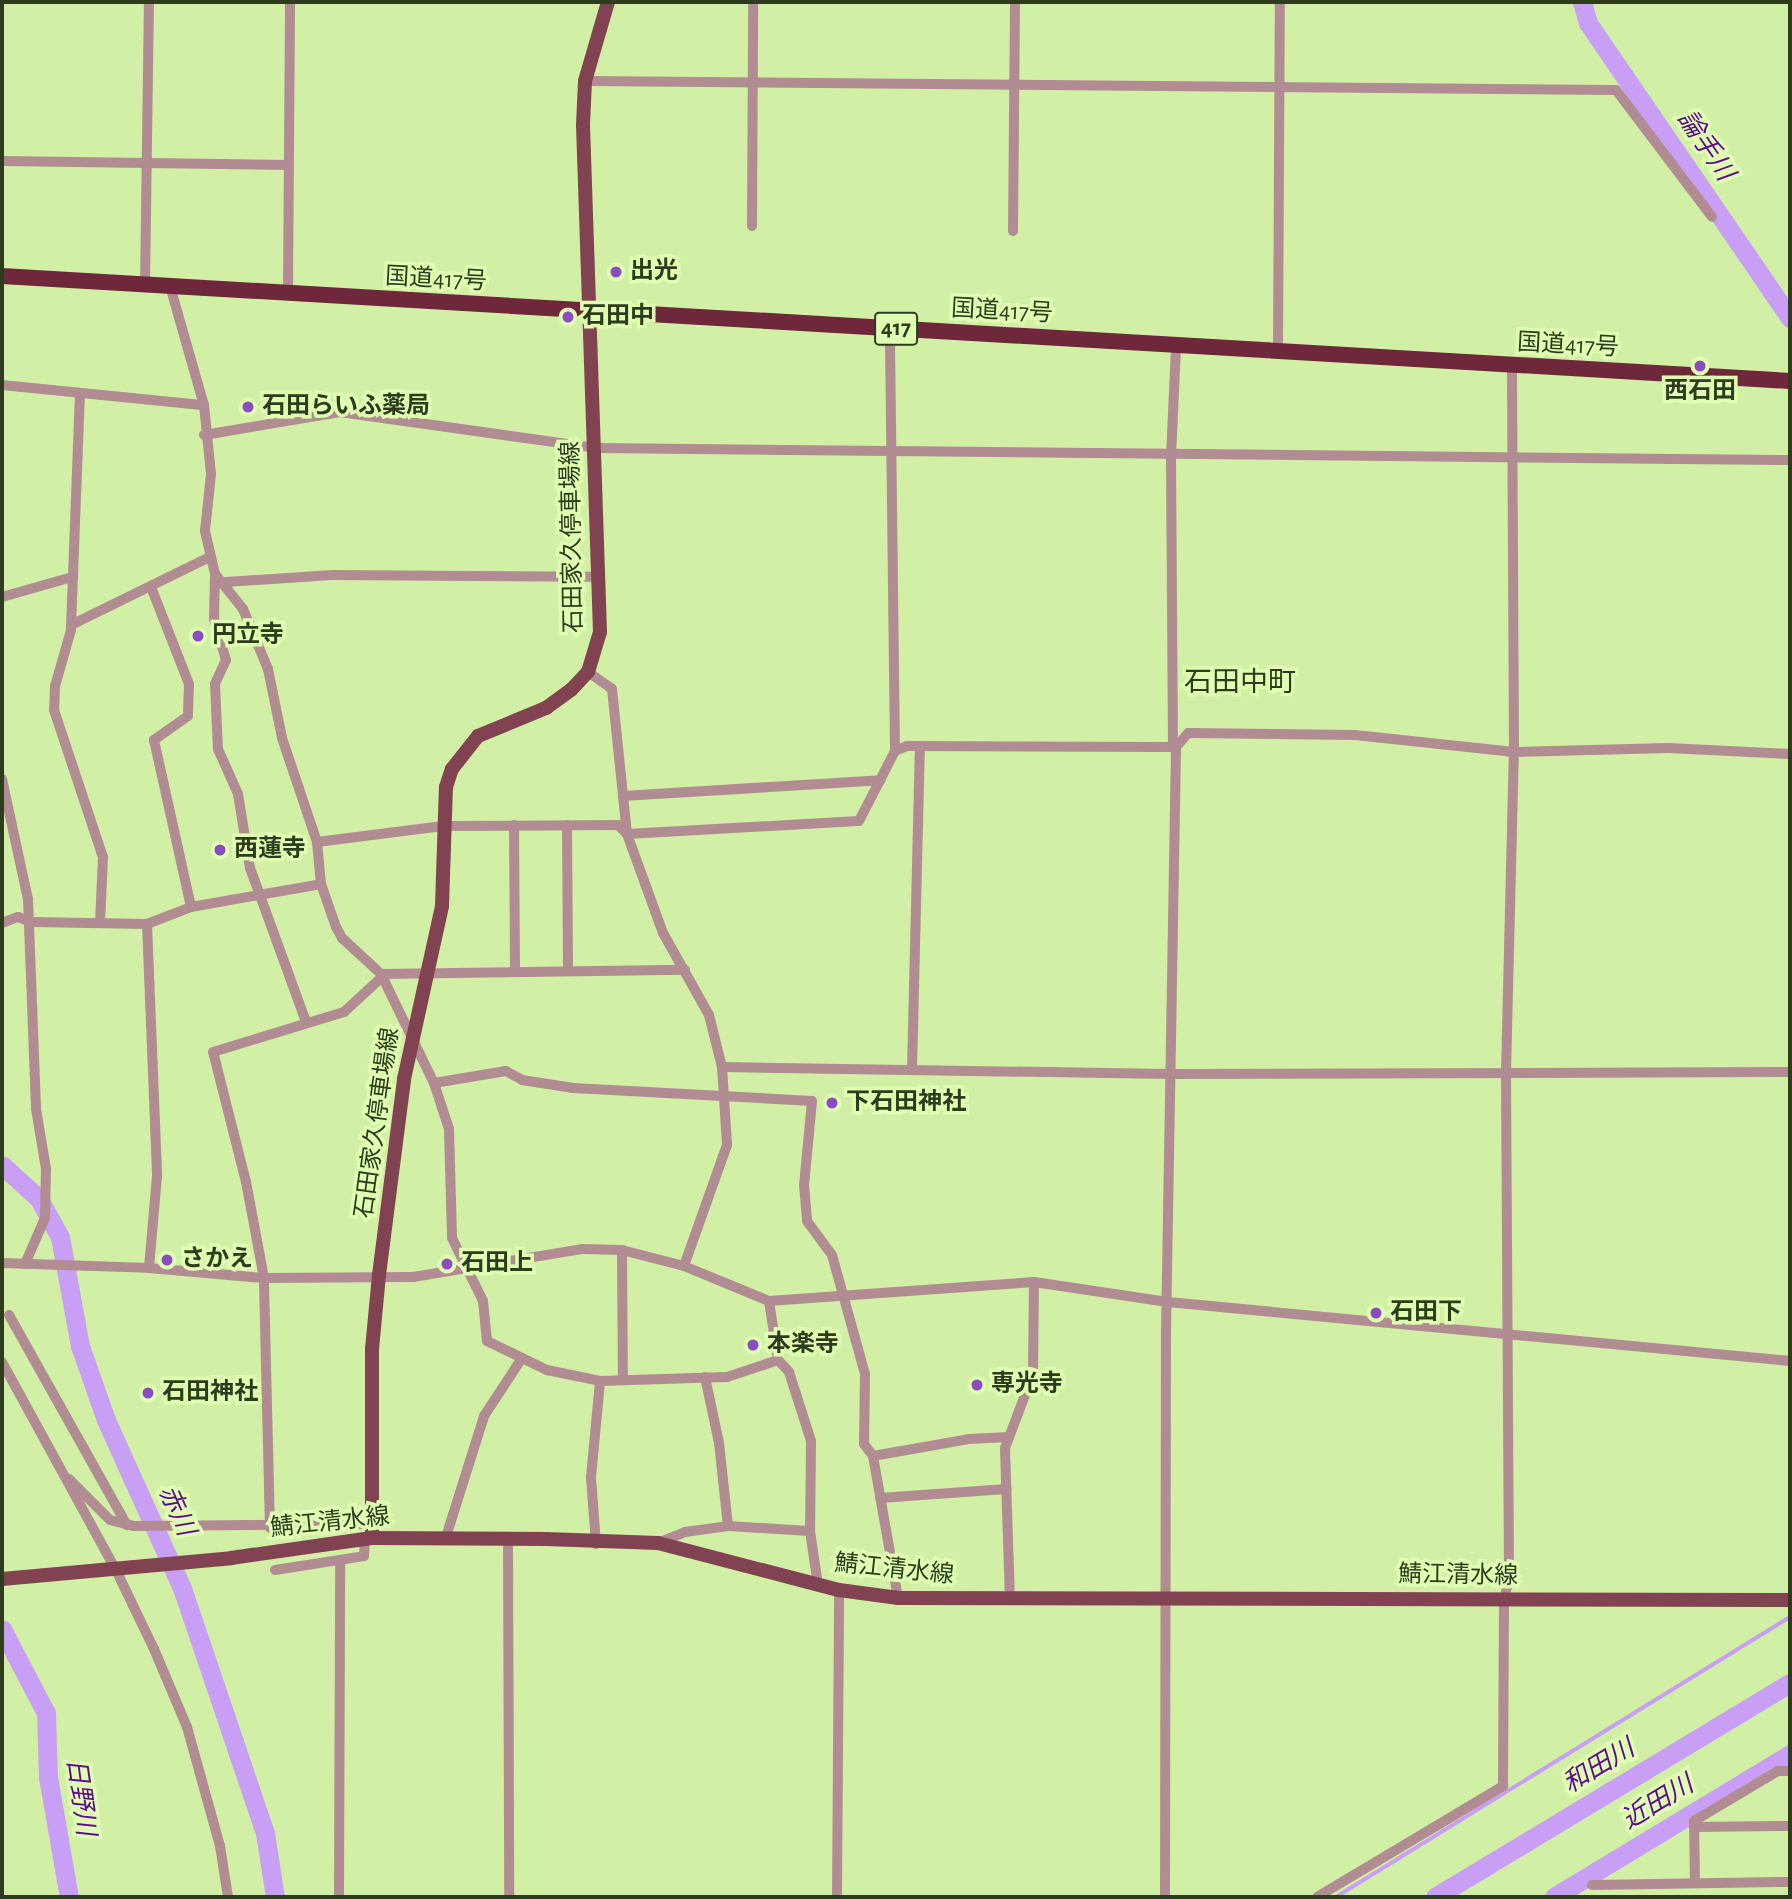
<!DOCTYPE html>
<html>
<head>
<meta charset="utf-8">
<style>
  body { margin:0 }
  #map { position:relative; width:1792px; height:1899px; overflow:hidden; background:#d2f0a5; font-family:"Alegreya Sans","Noto Sans JP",sans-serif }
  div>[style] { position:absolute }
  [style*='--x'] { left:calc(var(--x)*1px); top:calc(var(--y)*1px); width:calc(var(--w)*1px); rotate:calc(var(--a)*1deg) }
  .stream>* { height:3.5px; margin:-1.75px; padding:0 1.75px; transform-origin:1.75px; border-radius:1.75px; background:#c99ff5 }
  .river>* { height:19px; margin:-9.5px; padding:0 9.5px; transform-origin:9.5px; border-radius:9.5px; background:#c99ff5 }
  .minor>* { height:10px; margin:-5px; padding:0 5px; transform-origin:5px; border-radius:5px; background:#b18c93 }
  .major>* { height:14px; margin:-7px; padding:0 7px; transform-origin:7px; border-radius:7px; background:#814351 }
  .highway>* { height:16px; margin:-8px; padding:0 8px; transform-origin:8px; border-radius:8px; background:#6e273b }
  .dots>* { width:19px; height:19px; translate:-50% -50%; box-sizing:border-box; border:4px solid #dffeb2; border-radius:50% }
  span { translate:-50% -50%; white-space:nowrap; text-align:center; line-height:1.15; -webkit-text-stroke:7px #dffeb2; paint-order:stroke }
  .shield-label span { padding:2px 5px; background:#dffeb2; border:2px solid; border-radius:5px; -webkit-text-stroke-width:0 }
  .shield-label { font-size:23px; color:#2f3b1d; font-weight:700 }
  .poi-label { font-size:24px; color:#2f3b1d; font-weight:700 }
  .left { translate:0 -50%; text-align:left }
  .street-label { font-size:24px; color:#2f3b1d }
  .water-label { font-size:26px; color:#5d0b90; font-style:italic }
  .quarter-label { font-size:28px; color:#2f3b1d }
  .frame { position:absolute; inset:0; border:4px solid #2f3b1d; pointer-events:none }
</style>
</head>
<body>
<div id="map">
  <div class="stream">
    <div style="--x:1336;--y:1897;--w:533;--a:-31.66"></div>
  </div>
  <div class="river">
    <div style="--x:1582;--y:2;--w:22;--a:74"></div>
    <div style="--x:1588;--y:23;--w:358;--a:55.6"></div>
    <div style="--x:2;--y:1165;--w:50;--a:42.6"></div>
    <div style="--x:39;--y:1199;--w:43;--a:61.1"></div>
    <div style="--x:60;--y:1237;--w:111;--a:79.6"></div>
    <div style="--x:80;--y:1346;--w:78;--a:70.6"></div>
    <div style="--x:106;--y:1420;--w:184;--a:65.7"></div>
    <div style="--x:182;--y:1588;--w:259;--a:71.3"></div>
    <div style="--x:265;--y:1833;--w:65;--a:81.1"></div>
    <div style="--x:2;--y:1629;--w:95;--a:62.4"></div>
    <div style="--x:46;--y:1713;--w:64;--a:88.2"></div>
    <div style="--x:48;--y:1777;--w:122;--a:80.1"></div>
    <div style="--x:1435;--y:1897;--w:415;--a:-31.1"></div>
    <div style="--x:1554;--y:1897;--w:276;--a:-31.2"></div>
  </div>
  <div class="minor">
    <div style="--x:585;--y:81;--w:1031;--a:0.5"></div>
    <div style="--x:1616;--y:90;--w:159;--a:52.9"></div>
    <div style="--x:2;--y:161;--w:287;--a:0.8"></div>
    <div style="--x:752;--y:226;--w:224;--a:-89.7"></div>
    <div style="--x:1013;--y:231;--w:229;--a:-89.5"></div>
    <div style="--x:145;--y:285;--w:283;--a:-89.2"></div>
    <div style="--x:170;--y:286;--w:124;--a:74.1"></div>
    <div style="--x:204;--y:405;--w:69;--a:84.2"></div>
    <div style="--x:211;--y:474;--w:57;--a:96"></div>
    <div style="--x:205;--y:531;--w:44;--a:76.9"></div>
    <div style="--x:215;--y:574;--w:45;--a:91.3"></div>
    <div style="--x:214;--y:619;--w:43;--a:73.7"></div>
    <div style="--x:226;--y:660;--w:26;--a:115"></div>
    <div style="--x:215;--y:684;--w:65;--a:87.4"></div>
    <div style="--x:218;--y:749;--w:49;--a:66"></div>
    <div style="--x:238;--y:794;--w:75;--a:80.8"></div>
    <div style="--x:250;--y:868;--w:164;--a:70"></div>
    <div style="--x:288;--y:293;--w:291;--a:-89.6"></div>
    <div style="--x:1278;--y:351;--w:349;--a:-89.7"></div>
    <div style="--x:2;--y:385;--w:203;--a:5.7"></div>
    <div style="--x:80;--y:393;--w:237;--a:92.2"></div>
    <div style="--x:71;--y:630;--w:58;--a:105.9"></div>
    <div style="--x:55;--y:686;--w:24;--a:92"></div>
    <div style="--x:54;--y:710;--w:155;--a:71.6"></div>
    <div style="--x:103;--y:857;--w:65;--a:92.6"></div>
    <div style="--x:204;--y:435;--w:138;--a:-9.6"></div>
    <div style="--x:340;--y:412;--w:258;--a:8"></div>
    <div style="--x:595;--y:448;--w:1195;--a:0.58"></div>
    <div style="--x:215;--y:574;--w:45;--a:51.3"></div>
    <div style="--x:243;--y:609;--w:65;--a:67.4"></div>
    <div style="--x:268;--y:669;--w:70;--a:78.5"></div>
    <div style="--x:282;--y:738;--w:110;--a:71.4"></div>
    <div style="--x:317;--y:842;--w:42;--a:84.6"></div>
    <div style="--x:321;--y:884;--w:46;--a:70.8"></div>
    <div style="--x:336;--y:927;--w:13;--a:61"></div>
    <div style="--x:342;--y:938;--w:53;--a:42.7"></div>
    <div style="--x:381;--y:974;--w:121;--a:64.1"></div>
    <div style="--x:434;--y:1083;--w:48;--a:71.9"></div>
    <div style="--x:449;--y:1129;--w:109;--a:88.4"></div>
    <div style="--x:452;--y:1238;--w:70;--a:63.8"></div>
    <div style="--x:483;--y:1301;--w:40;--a:84.3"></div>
    <div style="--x:487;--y:1341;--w:67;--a:25.8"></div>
    <div style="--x:547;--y:1370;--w:54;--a:11.7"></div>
    <div style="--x:600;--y:1381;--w:127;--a:-1.8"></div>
    <div style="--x:727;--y:1377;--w:54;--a:-18.4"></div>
    <div style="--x:226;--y:582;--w:106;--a:-3.8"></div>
    <div style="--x:332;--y:575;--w:266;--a:0.4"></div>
    <div style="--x:151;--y:587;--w:104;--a:68.6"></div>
    <div style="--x:189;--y:684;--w:32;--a:92"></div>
    <div style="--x:188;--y:716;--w:42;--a:144.8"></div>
    <div style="--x:154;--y:740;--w:171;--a:77.5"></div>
    <div style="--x:2;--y:597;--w:73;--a:-15.9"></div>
    <div style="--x:71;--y:625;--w:155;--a:-26.1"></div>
    <div style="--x:588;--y:672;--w:29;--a:35"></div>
    <div style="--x:612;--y:689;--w:146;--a:84.1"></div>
    <div style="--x:627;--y:834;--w:105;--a:70"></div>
    <div style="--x:663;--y:933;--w:94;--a:60.7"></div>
    <div style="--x:709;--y:1015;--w:54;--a:76"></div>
    <div style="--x:722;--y:1067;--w:78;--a:86.3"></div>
    <div style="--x:727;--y:1145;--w:128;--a:109.6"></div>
    <div style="--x:1173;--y:746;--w:289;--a:-90.4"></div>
    <div style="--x:1171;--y:457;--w:112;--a:-87.4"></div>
    <div style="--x:895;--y:751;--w:13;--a:-23"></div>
    <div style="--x:907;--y:746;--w:269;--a:0.2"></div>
    <div style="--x:2;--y:779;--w:123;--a:77.8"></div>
    <div style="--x:28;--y:899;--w:210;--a:87.8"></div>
    <div style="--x:36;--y:1109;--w:61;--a:80.5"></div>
    <div style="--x:46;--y:1169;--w:49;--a:91.2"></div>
    <div style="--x:45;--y:1218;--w:50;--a:113.5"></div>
    <div style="--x:623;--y:796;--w:258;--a:-3.5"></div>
    <div style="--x:514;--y:825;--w:147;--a:89.6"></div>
    <div style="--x:567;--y:825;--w:145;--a:89.6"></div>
    <div style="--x:317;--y:842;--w:127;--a:-7.2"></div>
    <div style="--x:443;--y:826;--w:175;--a:-0.3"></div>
    <div style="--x:618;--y:825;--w:13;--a:45"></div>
    <div style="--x:627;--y:834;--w:232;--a:-3.2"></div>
    <div style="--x:859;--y:821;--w:79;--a:-62.8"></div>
    <div style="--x:895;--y:751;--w:423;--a:-90.7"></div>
    <div style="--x:2;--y:923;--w:17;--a:-21"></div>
    <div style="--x:18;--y:917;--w:14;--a:21"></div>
    <div style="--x:31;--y:922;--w:116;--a:1"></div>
    <div style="--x:147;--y:924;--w:47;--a:-21.1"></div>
    <div style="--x:191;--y:907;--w:132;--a:-10"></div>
    <div style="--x:147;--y:924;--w:252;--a:87.7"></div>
    <div style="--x:157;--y:1176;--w:92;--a:95"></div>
    <div style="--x:381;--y:974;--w:304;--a:-0.8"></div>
    <div style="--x:722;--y:1067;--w:447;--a:0.9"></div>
    <div style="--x:1169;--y:1074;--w:621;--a:-0.18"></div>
    <div style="--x:912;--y:1070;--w:323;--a:-88.6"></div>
    <div style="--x:434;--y:1083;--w:73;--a:-9.5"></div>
    <div style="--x:506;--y:1071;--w:18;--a:29"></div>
    <div style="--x:522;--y:1080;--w:52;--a:8.9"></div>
    <div style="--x:573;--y:1088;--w:239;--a:3.1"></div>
    <div style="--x:812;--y:1101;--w:84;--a:95.4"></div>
    <div style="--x:804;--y:1185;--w:36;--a:85"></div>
    <div style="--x:807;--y:1221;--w:42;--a:53.7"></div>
    <div style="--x:832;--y:1255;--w:123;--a:74.5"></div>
    <div style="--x:865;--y:1374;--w:70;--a:90.8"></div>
    <div style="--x:864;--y:1444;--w:15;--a:53"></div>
    <div style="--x:873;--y:1456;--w:144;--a:80"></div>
    <div style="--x:622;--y:1250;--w:129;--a:89.6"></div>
    <div style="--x:2;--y:1263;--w:147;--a:1.9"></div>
    <div style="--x:149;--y:1268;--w:115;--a:5"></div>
    <div style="--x:264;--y:1278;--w:149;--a:-0.4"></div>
    <div style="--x:413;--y:1277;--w:171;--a:-9.4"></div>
    <div style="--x:582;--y:1249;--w:40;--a:1.4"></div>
    <div style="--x:622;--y:1250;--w:64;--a:14.5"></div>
    <div style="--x:684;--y:1266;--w:92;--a:22.4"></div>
    <div style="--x:769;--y:1301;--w:266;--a:-4.1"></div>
    <div style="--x:1034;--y:1282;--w:135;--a:8.5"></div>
    <div style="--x:1168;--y:1302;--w:625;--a:5.42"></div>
    <div style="--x:769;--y:1301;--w:60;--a:81.3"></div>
    <div style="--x:778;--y:1360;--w:16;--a:47"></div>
    <div style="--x:789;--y:1372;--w:72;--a:72.3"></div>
    <div style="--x:811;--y:1441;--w:90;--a:90.6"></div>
    <div style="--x:810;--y:1531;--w:55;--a:81.6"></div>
    <div style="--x:9;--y:1315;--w:241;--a:60.7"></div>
    <div style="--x:2;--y:1362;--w:235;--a:61.3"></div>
    <div style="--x:115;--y:1568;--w:90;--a:64.3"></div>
    <div style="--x:154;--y:1649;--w:85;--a:67.1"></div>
    <div style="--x:187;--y:1727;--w:123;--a:74.5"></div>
    <div style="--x:220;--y:1846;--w:52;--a:81.1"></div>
    <div style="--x:705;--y:1377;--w:67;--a:78"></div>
    <div style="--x:719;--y:1443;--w:83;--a:83.8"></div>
    <div style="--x:873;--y:1456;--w:97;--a:-10"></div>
    <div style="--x:969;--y:1439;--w:40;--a:-2.9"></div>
    <div style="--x:69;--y:1479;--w:58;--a:45"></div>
    <div style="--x:110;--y:1520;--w:25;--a:14"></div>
    <div style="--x:134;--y:1526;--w:238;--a:-0.5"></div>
    <div style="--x:880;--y:1498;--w:127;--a:-4.1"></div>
    <div style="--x:270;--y:1528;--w:250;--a:-91.4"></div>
    <div style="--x:264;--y:1278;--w:98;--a:-100.6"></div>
    <div style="--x:246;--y:1182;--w:134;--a:-104.2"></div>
    <div style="--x:213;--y:1052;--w:137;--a:-17"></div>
    <div style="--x:344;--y:1012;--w:52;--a:-42.6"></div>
    <div style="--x:508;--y:1539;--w:358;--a:89.8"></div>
    <div style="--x:445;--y:1540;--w:130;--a:-72.5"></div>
    <div style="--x:484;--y:1416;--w:69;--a:-56.8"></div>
    <div style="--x:658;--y:1543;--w:29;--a:-22"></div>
    <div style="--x:685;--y:1532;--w:43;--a:-7.9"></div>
    <div style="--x:728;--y:1526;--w:82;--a:3.5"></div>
    <div style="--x:596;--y:1544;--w:67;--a:-94.3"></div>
    <div style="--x:591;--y:1477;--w:96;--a:-84.6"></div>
    <div style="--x:275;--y:1570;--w:90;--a:-8.9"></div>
    <div style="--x:364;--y:1556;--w:17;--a:-87"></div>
    <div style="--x:1010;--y:1600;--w:152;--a:-91.9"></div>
    <div style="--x:1005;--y:1448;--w:79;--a:-69.3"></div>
    <div style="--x:1033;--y:1374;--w:92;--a:-89.4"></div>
    <div style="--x:1694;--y:1827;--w:96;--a:-0.6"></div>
    <div style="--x:1695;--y:1883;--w:62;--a:-90.9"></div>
    <div style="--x:1694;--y:1821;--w:98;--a:-30.8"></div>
    <div style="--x:1778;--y:1771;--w:12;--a:0"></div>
    <div style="--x:1592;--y:1885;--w:198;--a:-0.9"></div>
    <div style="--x:339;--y:1897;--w:334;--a:-89.8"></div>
    <div style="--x:837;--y:1897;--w:307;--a:-89.6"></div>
    <div style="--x:1165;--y:1897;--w:565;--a:-89.9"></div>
    <div style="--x:1166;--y:1332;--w:585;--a:-89.02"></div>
    <div style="--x:1176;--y:747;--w:18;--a:-49"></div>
    <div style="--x:1188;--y:733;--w:167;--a:0.7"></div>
    <div style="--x:1355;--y:735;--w:160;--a:6.1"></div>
    <div style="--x:1514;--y:752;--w:154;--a:-1.5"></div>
    <div style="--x:1668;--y:748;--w:122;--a:2.8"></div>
    <div style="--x:1317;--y:1897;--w:217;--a:-30.8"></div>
    <div style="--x:1503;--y:1786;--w:186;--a:-89.7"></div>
    <div style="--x:1504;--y:1600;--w:22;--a:-77"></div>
    <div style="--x:1509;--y:1579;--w:506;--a:-90.34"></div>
    <div style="--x:1506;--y:1073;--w:321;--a:-88.6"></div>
    <div style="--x:1514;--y:752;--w:387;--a:-90.3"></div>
  </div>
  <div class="major">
    <div style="--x:372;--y:1538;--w:189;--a:-90"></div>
    <div style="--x:372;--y:1349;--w:74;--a:-84.6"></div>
    <div style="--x:379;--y:1275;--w:198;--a:-82.7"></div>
    <div style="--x:404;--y:1079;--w:177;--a:-77.6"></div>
    <div style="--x:442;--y:906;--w:119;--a:-88.1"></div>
    <div style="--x:446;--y:787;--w:19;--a:-72"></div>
    <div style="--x:452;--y:769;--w:42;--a:-51.8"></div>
    <div style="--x:478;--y:736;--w:74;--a:-22.4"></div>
    <div style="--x:546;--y:708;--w:31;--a:-36"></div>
    <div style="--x:571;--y:690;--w:25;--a:-47"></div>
    <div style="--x:588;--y:672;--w:42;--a:-73.3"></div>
    <div style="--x:600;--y:632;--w:507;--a:-91.92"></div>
    <div style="--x:583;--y:125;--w:44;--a:-87.4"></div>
    <div style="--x:585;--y:81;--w:82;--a:-73.8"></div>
    <div style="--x:2;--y:1579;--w:230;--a:-5.2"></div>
    <div style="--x:231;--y:1558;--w:142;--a:-8.1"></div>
    <div style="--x:372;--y:1538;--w:174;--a:0.3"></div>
    <div style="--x:546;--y:1539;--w:112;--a:2"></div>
    <div style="--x:658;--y:1543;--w:187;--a:14.6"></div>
    <div style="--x:839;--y:1590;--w:60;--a:7.7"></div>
    <div style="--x:898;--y:1598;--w:892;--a:0.13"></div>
  </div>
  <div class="highway">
    <div style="--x:2;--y:276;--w:1791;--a:3.36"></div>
  </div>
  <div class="dots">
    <div style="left:616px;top:272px;background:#8b4bc1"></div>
    <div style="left:568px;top:317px;background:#8b4bc1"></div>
    <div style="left:1700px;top:366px;background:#8b4bc1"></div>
    <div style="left:248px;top:407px;background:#8b4bc1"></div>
    <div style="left:198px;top:636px;background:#8b4bc1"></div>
    <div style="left:220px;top:850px;background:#8b4bc1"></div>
    <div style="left:832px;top:1103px;background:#8b4bc1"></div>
    <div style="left:167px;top:1260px;background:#8b4bc1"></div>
    <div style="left:447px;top:1264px;background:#8b4bc1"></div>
    <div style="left:1376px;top:1313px;background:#8b4bc1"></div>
    <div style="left:753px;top:1345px;background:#8b4bc1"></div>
    <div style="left:977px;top:1385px;background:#8b4bc1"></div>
    <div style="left:148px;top:1393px;background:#8b4bc1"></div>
  </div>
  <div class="shield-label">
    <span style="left:896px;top:329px">417</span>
  </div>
  <div class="poi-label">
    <span class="left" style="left:630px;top:272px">出光</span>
    <span class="left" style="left:582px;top:317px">石田中</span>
    <span style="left:1700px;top:392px">西石田</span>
    <span class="left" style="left:262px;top:407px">石田らいふ薬局</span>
    <span class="left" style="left:212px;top:636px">円立寺</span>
    <span class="left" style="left:234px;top:850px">西蓮寺</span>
    <span class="left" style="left:846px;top:1103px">下石田神社</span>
    <span class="left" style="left:181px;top:1260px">さかえ</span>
    <span class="left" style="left:461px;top:1264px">石田上</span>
    <span class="left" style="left:1390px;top:1313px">石田下</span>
    <span class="left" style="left:767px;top:1345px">本楽寺</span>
    <span class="left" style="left:991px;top:1385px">専光寺</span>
    <span class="left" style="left:162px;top:1393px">石田神社</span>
  </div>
  <div class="street-label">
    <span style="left:436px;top:280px;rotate:3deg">国道417号</span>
    <span style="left:1002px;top:312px;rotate:3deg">国道417号</span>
    <span style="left:1568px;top:346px;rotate:3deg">国道417号</span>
    <span style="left:573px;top:537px;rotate:-91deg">石田家久停車場線</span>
    <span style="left:378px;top:1123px;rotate:-82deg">石田家久停車場線</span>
    <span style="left:330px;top:1523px;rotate:-6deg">鯖江清水線</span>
    <span style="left:894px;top:1570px;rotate:6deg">鯖江清水線</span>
    <span style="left:1458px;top:1576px;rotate:1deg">鯖江清水線</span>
  </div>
  <div class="water-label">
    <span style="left:1705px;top:146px;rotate:56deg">論手川</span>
    <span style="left:176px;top:1511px;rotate:66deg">赤川</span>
    <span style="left:1599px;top:1767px;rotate:-31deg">和田川</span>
    <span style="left:80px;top:1797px;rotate:82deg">日野川</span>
    <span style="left:1658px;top:1803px;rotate:-31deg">近田川</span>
  </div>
  <div class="quarter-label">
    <span style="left:1240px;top:683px">石田中町</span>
  </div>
  <div class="frame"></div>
</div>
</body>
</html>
